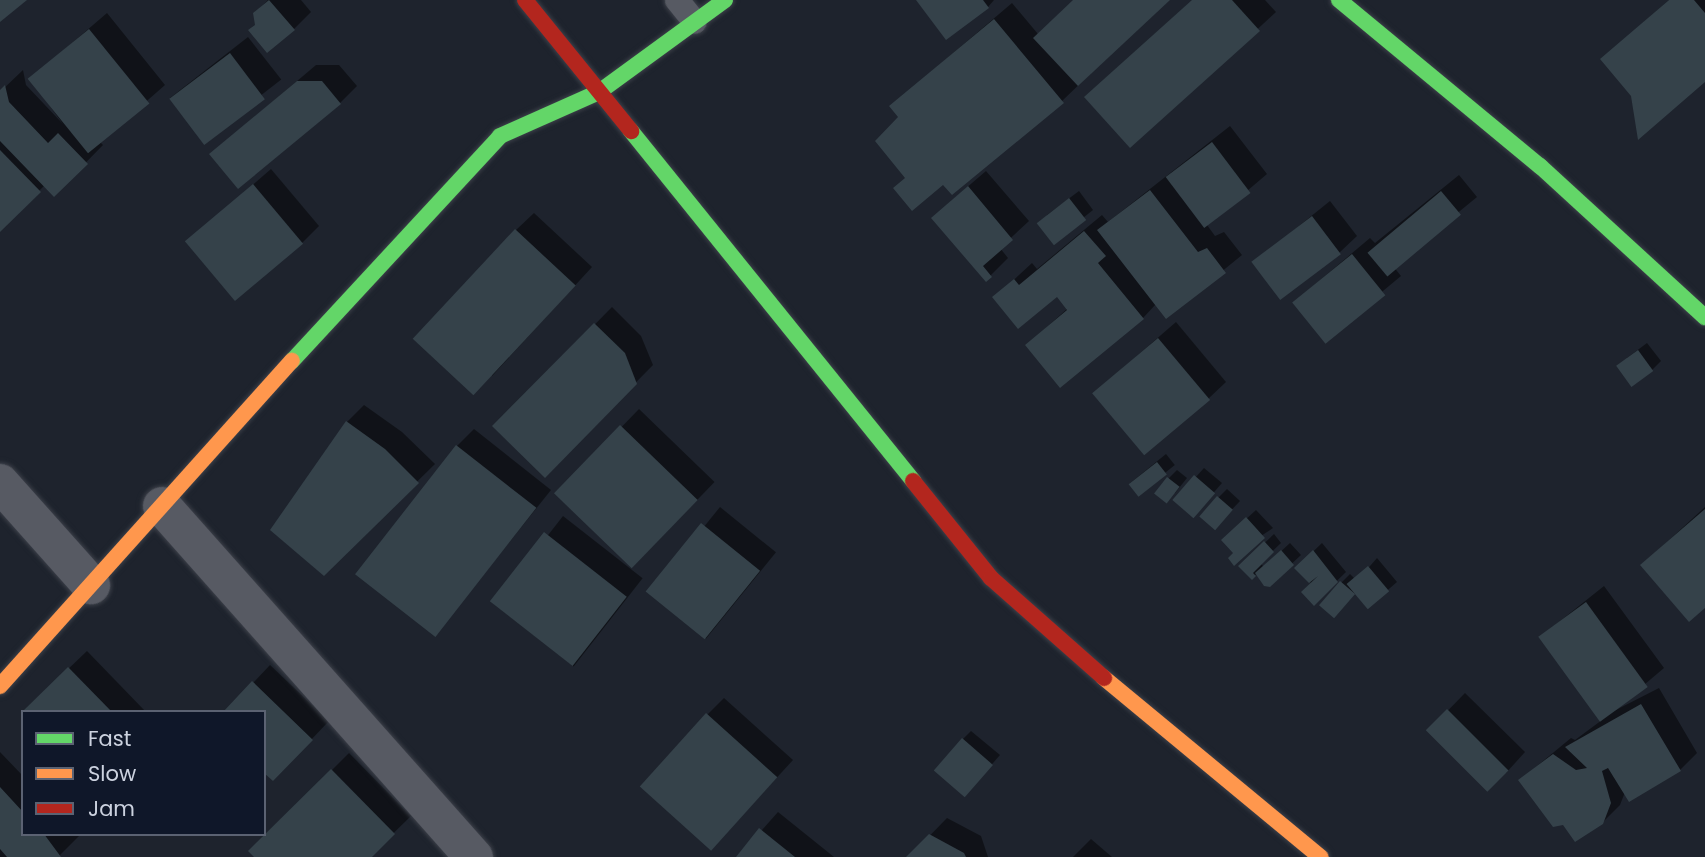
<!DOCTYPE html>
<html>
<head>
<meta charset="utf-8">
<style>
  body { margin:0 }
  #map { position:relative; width:1705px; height:857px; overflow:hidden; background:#1e232d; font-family:Poppins,sans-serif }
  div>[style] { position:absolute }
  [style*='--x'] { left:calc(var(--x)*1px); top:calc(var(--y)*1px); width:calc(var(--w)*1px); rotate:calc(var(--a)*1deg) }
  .shadow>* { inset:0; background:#0007; transform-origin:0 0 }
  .building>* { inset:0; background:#35424a; transform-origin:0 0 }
  .roads { filter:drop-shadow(0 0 2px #3c4049) drop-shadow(0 0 2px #3c4049) }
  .lane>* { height:24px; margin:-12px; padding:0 12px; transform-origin:12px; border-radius:12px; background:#575a63 }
  .street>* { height:38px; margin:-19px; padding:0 19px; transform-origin:19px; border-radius:19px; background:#575a63 }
  .fast>* { height:16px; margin:-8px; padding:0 8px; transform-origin:8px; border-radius:8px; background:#63d668 }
  .slow>* { height:16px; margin:-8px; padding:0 8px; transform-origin:8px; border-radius:8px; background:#ff974d }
  .jam>* { height:16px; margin:-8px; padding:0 8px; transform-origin:8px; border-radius:8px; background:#b3261e }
  span { translate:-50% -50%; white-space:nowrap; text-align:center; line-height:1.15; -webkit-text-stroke:5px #0f1729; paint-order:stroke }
  .legend { position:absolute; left:21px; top:710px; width:245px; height:126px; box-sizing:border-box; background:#0f1729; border:2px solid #5b6272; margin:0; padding:9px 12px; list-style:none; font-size:21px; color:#ccd2df }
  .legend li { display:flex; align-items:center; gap:14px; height:35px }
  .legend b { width:35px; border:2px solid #5b6272 }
</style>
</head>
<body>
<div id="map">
  <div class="shadow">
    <div style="clip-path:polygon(268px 0,301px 0,311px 12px,294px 29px,256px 24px,255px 13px)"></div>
    <div style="clip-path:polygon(919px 0,994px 0,988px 7px)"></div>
    <div style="clip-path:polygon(1074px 0,1167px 0,1062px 101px,943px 182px,907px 177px,900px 117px,891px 106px,1012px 3px,1038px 34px)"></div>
    <div style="clip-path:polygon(1193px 0,1265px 0,1276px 12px,1130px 146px)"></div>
    <div style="clip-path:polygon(1669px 0,1705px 0,1705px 80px,1633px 95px,1602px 59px)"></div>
    <div style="clip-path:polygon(107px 13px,165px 85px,100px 142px,103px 145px,54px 195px,45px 185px,0 229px,0 92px,23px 70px,26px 85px,63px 124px,30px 79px)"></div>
    <div style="left:248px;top:37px;width:54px;height:99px;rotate:52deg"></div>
    <div style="clip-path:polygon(316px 65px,339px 65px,357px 86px,340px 103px,211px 154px)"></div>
    <div style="clip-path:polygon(1230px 126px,1267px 174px,1207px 225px,1215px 236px,1224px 232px,1242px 255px,1166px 317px,1156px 304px,1143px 318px,1027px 345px,1068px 308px,1057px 295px,994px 298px,1032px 263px,1037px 269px,1102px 215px,1108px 222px)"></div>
    <div style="clip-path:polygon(271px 169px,319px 226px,302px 243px,187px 242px)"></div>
    <div style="clip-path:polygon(986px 171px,1029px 221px,1000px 248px,1008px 258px,986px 280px,951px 201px)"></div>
    <div style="clip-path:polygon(1459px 175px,1477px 197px,1393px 266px,1401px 276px,1324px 340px,1294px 302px,1370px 238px,1375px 243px)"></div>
    <div style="clip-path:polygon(1079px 191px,1093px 210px,1053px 242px,1047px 215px)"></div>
    <div style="clip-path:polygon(1330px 201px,1357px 236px,1339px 253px,1254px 262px)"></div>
    <div style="clip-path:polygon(534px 213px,592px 267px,492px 376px,516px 230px)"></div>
    <div style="clip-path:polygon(612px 307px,641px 336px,653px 365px,545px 475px,495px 426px)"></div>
    <div style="clip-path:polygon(1176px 322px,1226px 382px,1208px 399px,1094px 393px)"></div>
    <div style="clip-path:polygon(1647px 343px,1661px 361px,1652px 370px,1627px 358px)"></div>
    <div style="clip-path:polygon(364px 405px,402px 432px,435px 464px,324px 573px,347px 422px)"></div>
    <div style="left:639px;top:409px;width:105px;height:119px;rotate:44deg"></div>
    <div style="clip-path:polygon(474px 429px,551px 490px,435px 635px,457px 446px)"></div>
    <div style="left:1166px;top:454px;width:14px;height:46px;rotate:51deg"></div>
    <div style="clip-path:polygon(1204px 468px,1222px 483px,1201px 507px,1175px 500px)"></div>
    <div style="clip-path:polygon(1177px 470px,1187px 478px,1175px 493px,1169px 478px)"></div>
    <div style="clip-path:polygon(1227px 489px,1240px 501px,1223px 519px,1218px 498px)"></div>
    <div style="left:720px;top:507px;width:72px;height:111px;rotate:39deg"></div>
    <div style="clip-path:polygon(1705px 507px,1705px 607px,1642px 565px)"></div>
    <div style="clip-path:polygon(1256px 510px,1273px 528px,1235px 553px,1232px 532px)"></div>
    <div style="left:563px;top:516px;width:101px;height:112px;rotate:38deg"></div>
    <div style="clip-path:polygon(1274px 534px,1281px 543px,1260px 563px,1264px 567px,1290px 543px,1301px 555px,1269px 585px,1257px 573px,1252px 578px,1240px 566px)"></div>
    <div style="clip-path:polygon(1322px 543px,1346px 572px,1314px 603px,1312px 584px,1296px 568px)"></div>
    <div style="clip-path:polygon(1377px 558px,1397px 582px,1368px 607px,1356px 592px,1343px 607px,1341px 583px,1350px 574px,1357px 581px)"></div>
    <div style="clip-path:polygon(1604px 586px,1664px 668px,1612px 712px,1659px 688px,1697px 753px,1680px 770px,1625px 792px,1620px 805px,1602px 823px,1564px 823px,1520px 780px,1571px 738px,1575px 740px,1602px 720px,1540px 637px)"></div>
    <div style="clip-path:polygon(87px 651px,146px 712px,24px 712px,41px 695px)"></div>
    <div style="clip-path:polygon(270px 665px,329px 721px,290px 762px,253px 683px)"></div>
    <div style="clip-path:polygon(1465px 693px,1525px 752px,1506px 773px,1428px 731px)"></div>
    <div style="clip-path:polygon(724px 698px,793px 760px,711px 849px,707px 715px)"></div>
    <div style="clip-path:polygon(971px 731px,1000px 755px,972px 787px,963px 739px)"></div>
    <div style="clip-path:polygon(0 752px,23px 776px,23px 834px,79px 836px,58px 857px,0 857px)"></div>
    <div style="clip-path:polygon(349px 753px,411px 816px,369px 857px,257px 857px,251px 851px)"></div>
    <div style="clip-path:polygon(778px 812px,834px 857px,738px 857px)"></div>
    <div style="clip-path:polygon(947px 818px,981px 836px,988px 857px,909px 857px)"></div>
    <div style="clip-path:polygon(1091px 839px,1112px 857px,1073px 857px)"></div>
  </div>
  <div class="building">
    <div style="clip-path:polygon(0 0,27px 0,0 22px)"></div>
    <div style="clip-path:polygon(269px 0,295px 30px,267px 53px,248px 30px,255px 25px,253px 13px)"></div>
    <div style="clip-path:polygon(916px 0,983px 0,989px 8px,946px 40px)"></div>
    <div style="clip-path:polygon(1073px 0,1170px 0,1078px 86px,1033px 38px)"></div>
    <div style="clip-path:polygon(1192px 0,1232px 0,1260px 31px,1130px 148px,1084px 97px)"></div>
    <div style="clip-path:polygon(1669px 0,1694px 0,1705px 13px,1705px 82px,1638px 140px,1631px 96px,1600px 59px)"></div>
    <div style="clip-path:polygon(994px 19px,1064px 103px,952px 195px,943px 185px,912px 211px,893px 188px,905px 178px,875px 141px,898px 117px,889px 106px)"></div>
    <div style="left:89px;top:29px;width:96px;height:79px;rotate:51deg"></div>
    <div style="left:230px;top:53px;width:58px;height:76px;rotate:53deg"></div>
    <div style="clip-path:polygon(297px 81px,322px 81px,341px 104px,238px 189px,209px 154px)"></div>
    <div style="clip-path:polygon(5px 85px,9px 102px,48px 143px,58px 133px,88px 164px,54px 197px,0 141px,0 90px)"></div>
    <div style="left:1212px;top:142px;width:64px;height:58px;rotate:53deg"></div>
    <div style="clip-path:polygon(0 150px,41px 192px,0 232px)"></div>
    <div style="left:253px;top:184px;width:78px;height:89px;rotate:50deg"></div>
    <div style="clip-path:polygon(968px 186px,1013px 240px,983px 266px,992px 277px,986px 282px,931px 218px)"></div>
    <div style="clip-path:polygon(1150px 190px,1198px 252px,1207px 248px,1226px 273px,1166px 319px,1097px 230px)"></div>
    <div style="left:1441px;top:191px;width:31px;height:96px;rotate:50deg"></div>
    <div style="left:1069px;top:198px;width:28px;height:41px;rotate:52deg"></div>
    <div style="left:1312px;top:216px;width:48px;height:76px;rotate:53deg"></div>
    <div style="left:515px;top:229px;width:83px;height:150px;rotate:43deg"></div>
    <div style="clip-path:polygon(1084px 231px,1106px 256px,1098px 263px,1144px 319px,1060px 388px,1025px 345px,1067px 310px,1057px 297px,1018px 329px,992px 297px,1014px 279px,1019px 285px)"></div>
    <div style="left:1352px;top:254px;width:53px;height:77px;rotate:51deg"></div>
    <div style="clip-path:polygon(594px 323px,625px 353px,637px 384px,545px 478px,492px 426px)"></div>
    <div style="left:1158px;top:338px;width:81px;height:86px;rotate:50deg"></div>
    <div style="left:1638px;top:350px;width:26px;height:27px;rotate:54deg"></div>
    <div style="clip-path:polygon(346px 421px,385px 449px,419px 483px,324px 576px,270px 530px)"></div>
    <div style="left:620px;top:425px;width:108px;height:95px;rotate:44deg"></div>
    <div style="left:456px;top:445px;width:102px;height:164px;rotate:38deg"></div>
    <div style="left:1157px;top:462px;width:16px;height:36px;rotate:52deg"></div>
    <div style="left:1194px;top:475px;width:28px;height:33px;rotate:41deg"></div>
    <div style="left:1167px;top:477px;width:16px;height:21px;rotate:38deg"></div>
    <div style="left:1217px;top:496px;width:21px;height:27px;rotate:41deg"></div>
    <div style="clip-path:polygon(1705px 509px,1705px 608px,1689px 622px,1640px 565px)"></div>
    <div style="clip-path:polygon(1246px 517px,1265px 538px,1234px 566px,1228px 558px,1233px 553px,1221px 540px)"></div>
    <div style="left:701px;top:523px;width:76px;height:88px;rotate:39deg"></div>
    <div style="left:544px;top:532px;width:105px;height:88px;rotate:38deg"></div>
    <div style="clip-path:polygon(1264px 541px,1274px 552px,1253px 573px,1256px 576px,1252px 580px,1238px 566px)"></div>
    <div style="clip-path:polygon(1281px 550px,1294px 565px,1270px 587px,1264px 586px,1255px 573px)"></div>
    <div style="clip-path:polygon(1313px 550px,1338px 582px,1314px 606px,1301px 592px,1318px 576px,1309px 583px,1294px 568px)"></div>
    <div style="left:1368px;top:566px;width:33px;height:28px;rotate:50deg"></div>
    <div style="left:1340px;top:581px;width:20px;height:32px;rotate:41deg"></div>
    <div style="left:1586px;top:602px;width:105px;height:59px;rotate:54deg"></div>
    <div style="clip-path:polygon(68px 667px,112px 712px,22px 712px)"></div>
    <div style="clip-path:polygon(252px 681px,313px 740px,273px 781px,264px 773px,264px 712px,223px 712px)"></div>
    <div style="clip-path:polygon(1641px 704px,1681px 771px,1629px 802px,1608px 768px,1602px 771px,1611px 803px,1603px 824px,1575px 842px,1563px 825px,1553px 827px,1518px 780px,1553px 754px,1576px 770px,1587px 768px,1565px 747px)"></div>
    <div style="left:1447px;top:709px;width:87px;height:30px;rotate:45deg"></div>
    <div style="left:706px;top:713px;width:96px;height:99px;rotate:42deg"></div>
    <div style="left:962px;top:738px;width:41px;height:43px;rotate:41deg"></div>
    <div style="clip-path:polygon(331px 769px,395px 834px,372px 857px,254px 857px,248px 851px)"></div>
    <div style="clip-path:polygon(0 787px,23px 812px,23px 834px,44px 834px,61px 857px,7px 857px,0 849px)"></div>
    <div style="clip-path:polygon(759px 828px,795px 857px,736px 857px)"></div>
    <div style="clip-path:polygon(929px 834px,964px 853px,966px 857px,906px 857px)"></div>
  </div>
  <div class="roads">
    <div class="lane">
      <div style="--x:677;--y:0;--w:28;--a:51"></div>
    </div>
    <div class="street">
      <div style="--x:0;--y:483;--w:137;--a:48.3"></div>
      <div style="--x:162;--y:506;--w:470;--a:48.4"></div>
    </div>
    <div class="fast">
      <div style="--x:1339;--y:0;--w:261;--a:39.6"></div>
      <div style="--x:1540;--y:166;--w:224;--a:42.5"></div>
      <div style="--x:631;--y:131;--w:449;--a:51.1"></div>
      <div style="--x:292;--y:361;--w:306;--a:-47.2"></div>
      <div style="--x:500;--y:136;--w:108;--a:-24"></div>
      <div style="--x:599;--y:92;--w:156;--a:-36.1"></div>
    </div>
    <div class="slow">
      <div style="--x:1104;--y:678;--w:281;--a:39.6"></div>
      <div style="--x:0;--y:686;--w:437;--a:-48.1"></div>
    </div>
    <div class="jam">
      <div style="--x:525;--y:0;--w:169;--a:51"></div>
      <div style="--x:913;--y:481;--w:124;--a:51.2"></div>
      <div style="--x:991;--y:578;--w:151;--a:41.5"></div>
    </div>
  </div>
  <ul class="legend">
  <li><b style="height:9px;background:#63d668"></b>Fast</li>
  <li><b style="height:9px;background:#ff974d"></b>Slow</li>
  <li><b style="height:9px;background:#b3261e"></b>Jam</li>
  </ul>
</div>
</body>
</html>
